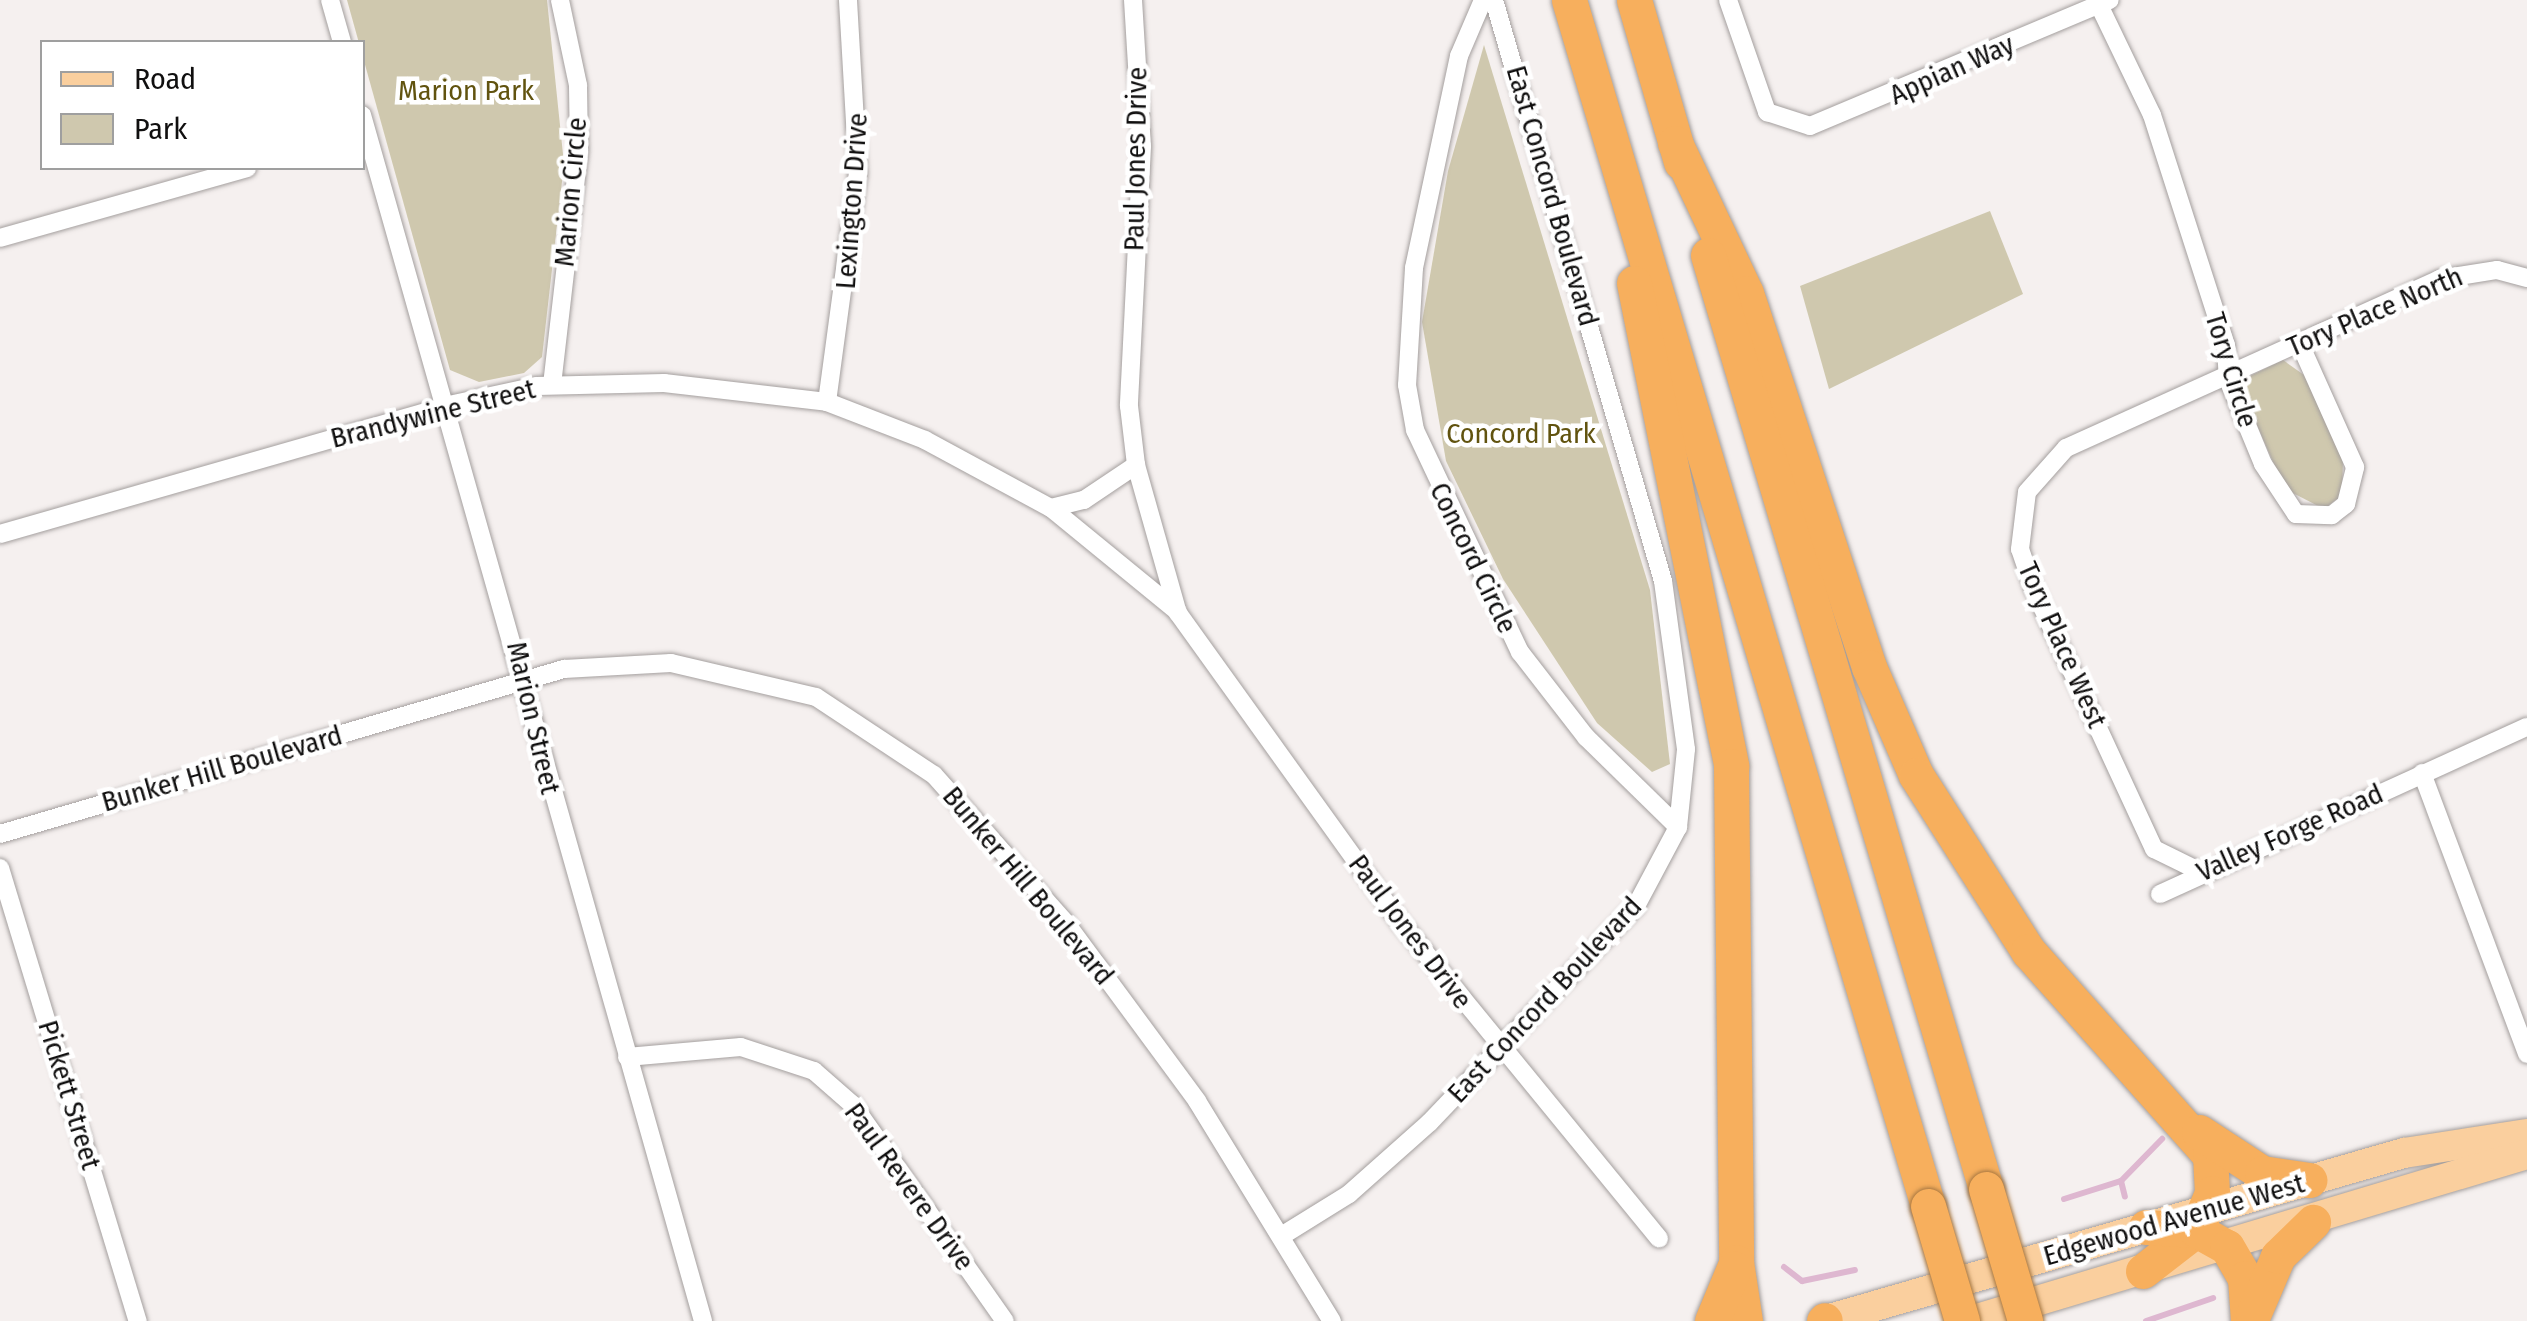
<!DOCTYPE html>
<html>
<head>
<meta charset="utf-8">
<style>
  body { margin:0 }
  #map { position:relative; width:2527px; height:1321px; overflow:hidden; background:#f5f0ef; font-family:"Fira Sans Condensed",sans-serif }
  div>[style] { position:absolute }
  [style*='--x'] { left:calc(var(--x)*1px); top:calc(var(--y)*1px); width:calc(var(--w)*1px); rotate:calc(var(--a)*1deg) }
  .green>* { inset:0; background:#cfc8ae }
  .stream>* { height:6px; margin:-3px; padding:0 3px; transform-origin:3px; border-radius:3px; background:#deb7d0 }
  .roads { filter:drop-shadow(0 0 2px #a49f9e) drop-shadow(0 0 2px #a49f9e) }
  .minor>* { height:18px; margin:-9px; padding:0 9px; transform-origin:9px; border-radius:9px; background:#fff }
  .primary>* { height:30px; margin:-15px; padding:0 15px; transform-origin:15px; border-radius:15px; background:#facf9e }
  .motorway>* { height:35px; margin:-17.5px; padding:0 17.5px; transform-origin:17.5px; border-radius:17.5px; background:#f7af5d }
  .bridges { filter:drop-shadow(0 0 2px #a67742) drop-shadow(0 0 2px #a67742) }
  .motorway-bridge>* { height:35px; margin:-17.5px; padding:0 17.5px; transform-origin:17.5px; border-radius:17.5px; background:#f7af5d }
  span { translate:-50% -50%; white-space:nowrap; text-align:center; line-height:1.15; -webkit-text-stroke:9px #fff; paint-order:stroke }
  .street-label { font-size:28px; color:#100f0f }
  .park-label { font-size:28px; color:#61530f }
  .legend { position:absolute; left:40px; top:40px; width:325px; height:130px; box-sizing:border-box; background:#fff; border:2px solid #9f9f9f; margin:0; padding:12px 18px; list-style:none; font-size:30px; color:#100f0f }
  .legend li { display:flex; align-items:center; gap:20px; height:50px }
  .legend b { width:50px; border:2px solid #9f9f9f }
</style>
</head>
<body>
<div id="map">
  <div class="green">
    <div style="clip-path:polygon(347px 0,547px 0,564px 164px,542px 357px,524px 373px,479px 382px,450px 370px)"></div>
    <div style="clip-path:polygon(1484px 45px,1650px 590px,1670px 764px,1652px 772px,1597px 723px,1503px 579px,1446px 461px,1422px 322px,1448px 171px)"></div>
    <div style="clip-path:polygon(1990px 211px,2023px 294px,1829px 389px,1800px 286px)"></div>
    <div style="clip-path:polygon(2283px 360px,2304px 375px,2343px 458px,2342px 495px,2324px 509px,2285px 489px,2244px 396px,2250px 376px)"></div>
  </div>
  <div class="stream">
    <div style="--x:2121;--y:1181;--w:16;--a:76"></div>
    <div style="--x:2064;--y:1199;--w:60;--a:-17.5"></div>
    <div style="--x:2121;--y:1181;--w:59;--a:-45.7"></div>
    <div style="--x:1784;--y:1267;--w:23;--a:38"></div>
    <div style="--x:1802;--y:1281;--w:54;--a:-11.7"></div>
    <div style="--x:2146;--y:1321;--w:71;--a:-18.9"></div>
  </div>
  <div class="roads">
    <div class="minor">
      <div style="--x:330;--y:0;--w:44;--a:74.1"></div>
      <div style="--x:1133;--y:0;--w:146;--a:86.5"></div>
      <div style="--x:1142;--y:146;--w:260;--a:92.9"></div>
      <div style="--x:1129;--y:406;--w:59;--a:83.2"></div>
      <div style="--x:1136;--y:465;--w:154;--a:74.2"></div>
      <div style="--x:1178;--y:613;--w:380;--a:54.3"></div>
      <div style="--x:1400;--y:922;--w:409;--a:50.7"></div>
      <div style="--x:1483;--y:0;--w:61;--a:113.2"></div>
      <div style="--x:1459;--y:56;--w:217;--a:102"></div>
      <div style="--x:1414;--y:268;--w:117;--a:93.4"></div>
      <div style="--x:1407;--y:385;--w:46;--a:79.9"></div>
      <div style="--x:1415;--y:430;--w:246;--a:64.7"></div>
      <div style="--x:1520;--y:652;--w:108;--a:52.2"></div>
      <div style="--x:1586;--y:737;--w:129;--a:44.4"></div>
      <div style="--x:1728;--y:0;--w:119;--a:70.8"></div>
      <div style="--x:1767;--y:112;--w:45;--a:18"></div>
      <div style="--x:1810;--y:126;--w:325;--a:-22.8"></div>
      <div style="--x:2099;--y:5;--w:122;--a:64.3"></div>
      <div style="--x:2152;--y:115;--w:242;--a:72.2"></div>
      <div style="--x:2226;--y:345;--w:34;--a:87"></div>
      <div style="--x:2228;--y:379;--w:92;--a:67.6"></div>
      <div style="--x:2263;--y:464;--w:60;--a:56.6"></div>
      <div style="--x:2296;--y:514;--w:36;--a:2"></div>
      <div style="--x:2332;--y:515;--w:18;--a:-38"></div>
      <div style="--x:2346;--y:504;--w:38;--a:-76"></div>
      <div style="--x:2355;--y:467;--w:137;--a:-114.1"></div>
      <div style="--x:362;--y:115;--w:1253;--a:74.21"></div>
      <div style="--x:0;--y:238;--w:257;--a:-15.8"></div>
      <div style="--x:552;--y:385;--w:237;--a:-83.4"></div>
      <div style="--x:579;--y:150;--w:65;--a:-90.9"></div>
      <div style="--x:578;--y:85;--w:87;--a:-102"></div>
      <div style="--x:827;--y:402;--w:230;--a:-82.3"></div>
      <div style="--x:858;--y:174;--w:174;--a:-93.3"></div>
      <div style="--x:1051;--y:508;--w:34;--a:-14"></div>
      <div style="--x:1084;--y:500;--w:63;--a:-33.9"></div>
      <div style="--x:0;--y:534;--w:467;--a:-16"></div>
      <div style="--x:449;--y:405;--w:90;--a:-12.2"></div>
      <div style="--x:537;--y:386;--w:127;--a:-1.4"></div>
      <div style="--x:664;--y:383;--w:164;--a:6.6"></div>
      <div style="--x:827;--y:402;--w:105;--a:21.2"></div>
      <div style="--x:925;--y:440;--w:143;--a:28.4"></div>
      <div style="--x:1051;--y:508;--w:164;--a:39.3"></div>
      <div style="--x:2422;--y:773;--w:300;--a:69.5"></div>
      <div style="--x:0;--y:834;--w:588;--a:-16.31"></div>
      <div style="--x:564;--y:669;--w:107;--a:-3.2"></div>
      <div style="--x:671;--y:663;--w:149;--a:13.2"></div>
      <div style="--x:816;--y:697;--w:141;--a:33.5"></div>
      <div style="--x:934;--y:775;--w:198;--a:48.3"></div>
      <div style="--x:1066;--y:923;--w:221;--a:53.6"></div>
      <div style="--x:1197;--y:1101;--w:258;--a:58.5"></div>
      <div style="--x:0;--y:868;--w:474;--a:73.1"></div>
      <div style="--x:2201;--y:872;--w:52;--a:-153.9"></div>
      <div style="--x:2154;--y:849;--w:289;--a:-114.8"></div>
      <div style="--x:2033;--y:587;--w:40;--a:-108.9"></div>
      <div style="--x:2020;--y:549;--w:57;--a:-83"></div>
      <div style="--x:2027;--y:492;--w:59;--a:-48.4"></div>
      <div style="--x:2066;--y:448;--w:410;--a:-24.3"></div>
      <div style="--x:2440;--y:279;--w:58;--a:-9"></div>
      <div style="--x:2497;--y:270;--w:31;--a:15"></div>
      <div style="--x:2160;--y:894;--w:403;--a:-24.5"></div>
      <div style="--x:627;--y:1057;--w:114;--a:-5"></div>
      <div style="--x:741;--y:1047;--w:77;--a:18.2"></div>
      <div style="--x:814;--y:1071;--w:52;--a:41.1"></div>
      <div style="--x:853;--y:1105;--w:264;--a:54.9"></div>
      <div style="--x:1283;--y:1235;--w:78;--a:-31.8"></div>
      <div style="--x:1349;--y:1194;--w:108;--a:-41.6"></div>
      <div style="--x:1430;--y:1122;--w:298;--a:-46.4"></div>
      <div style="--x:1636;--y:906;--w:89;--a:-62"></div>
      <div style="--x:1678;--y:827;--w:78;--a:-84.1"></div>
      <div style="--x:1686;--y:749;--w:170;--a:-97.8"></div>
      <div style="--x:1663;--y:581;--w:605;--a:-106.22"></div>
    </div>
    <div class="primary">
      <div style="--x:1823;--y:1321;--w:605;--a:-16.13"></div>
      <div style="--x:2404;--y:1153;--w:124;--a:-8.8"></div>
      <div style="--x:1970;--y:1321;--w:581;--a:-16.69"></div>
    </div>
    <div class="motorway">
      <div style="--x:1569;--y:0;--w:1258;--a:73.42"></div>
      <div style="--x:1634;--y:0;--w:169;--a:73.8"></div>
      <div style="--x:1675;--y:143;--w:166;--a:64.7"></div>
      <div style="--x:1746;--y:293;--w:394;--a:71.8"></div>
      <div style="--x:1869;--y:667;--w:118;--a:66.5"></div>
      <div style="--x:1916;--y:775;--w:209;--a:57.5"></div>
      <div style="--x:2028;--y:951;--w:273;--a:48.3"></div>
      <div style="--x:2210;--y:1155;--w:38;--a:87"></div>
      <div style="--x:2212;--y:1193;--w:40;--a:113.4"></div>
      <div style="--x:2196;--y:1230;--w:67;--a:142.3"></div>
      <div style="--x:1708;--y:255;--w:974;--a:73.42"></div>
      <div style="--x:1634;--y:283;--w:493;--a:78.6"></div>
      <div style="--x:1731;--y:766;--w:496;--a:89.4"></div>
      <div style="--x:1736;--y:1262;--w:60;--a:81.3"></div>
      <div style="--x:2199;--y:1132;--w:75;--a:33.1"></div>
      <div style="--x:2262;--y:1173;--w:48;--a:8.5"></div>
      <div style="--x:2146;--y:1227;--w:50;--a:3.4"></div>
      <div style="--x:2196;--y:1230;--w:35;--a:29"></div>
      <div style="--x:2227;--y:1247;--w:36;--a:60"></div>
      <div style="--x:2245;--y:1278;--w:43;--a:86"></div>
      <div style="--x:2253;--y:1315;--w:64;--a:-67"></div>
      <div style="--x:2278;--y:1256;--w:49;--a:-44.2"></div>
      <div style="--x:1712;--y:1321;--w:57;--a:-67.5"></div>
      <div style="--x:1824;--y:1321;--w:1;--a:-45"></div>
    </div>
  </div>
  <div class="bridges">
    <div class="motorway-bridge">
      <div style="--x:1986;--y:1189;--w:138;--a:73.5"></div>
      <div style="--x:1928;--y:1206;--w:120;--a:73.5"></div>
    </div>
  </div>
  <div class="street-label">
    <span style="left:1952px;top:70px;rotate:-24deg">Appian Way</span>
    <span style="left:1136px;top:159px;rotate:-89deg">Paul Jones Drive</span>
    <span style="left:571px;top:192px;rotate:-85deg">Marion Circle</span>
    <span style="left:1552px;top:196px;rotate:74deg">East Concord Boulevard</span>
    <span style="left:852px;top:201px;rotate:-86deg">Lexington Drive</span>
    <span style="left:2375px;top:312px;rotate:-23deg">Tory Place North</span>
    <span style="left:2231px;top:370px;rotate:73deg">Tory Circle</span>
    <span style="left:433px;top:414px;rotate:-14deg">Brandywine Street</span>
    <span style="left:1473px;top:558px;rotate:64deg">Concord Circle</span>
    <span style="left:2062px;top:645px;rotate:66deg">Tory Place West</span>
    <span style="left:533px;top:718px;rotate:77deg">Marion Street</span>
    <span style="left:222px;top:769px;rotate:-16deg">Bunker Hill Boulevard</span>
    <span style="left:2290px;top:833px;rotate:-24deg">Valley Forge Road</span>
    <span style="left:1028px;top:886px;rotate:50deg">Bunker Hill Boulevard</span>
    <span style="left:1410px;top:932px;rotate:53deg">Paul Jones Drive</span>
    <span style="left:1545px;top:1000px;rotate:-47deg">East Concord Boulevard</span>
    <span style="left:69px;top:1095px;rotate:73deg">Pickett Street</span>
    <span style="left:909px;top:1187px;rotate:54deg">Paul Revere Drive</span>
    <span style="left:2174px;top:1220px;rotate:-16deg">Edgewood Avenue West</span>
  </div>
  <div class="park-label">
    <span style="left:466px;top:91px">Marion Park</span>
    <span style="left:1521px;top:434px">Concord Park</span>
  </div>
  <ul class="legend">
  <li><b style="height:12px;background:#facf9e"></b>Road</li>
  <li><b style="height:28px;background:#cfc8ae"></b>Park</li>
  </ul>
</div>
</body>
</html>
